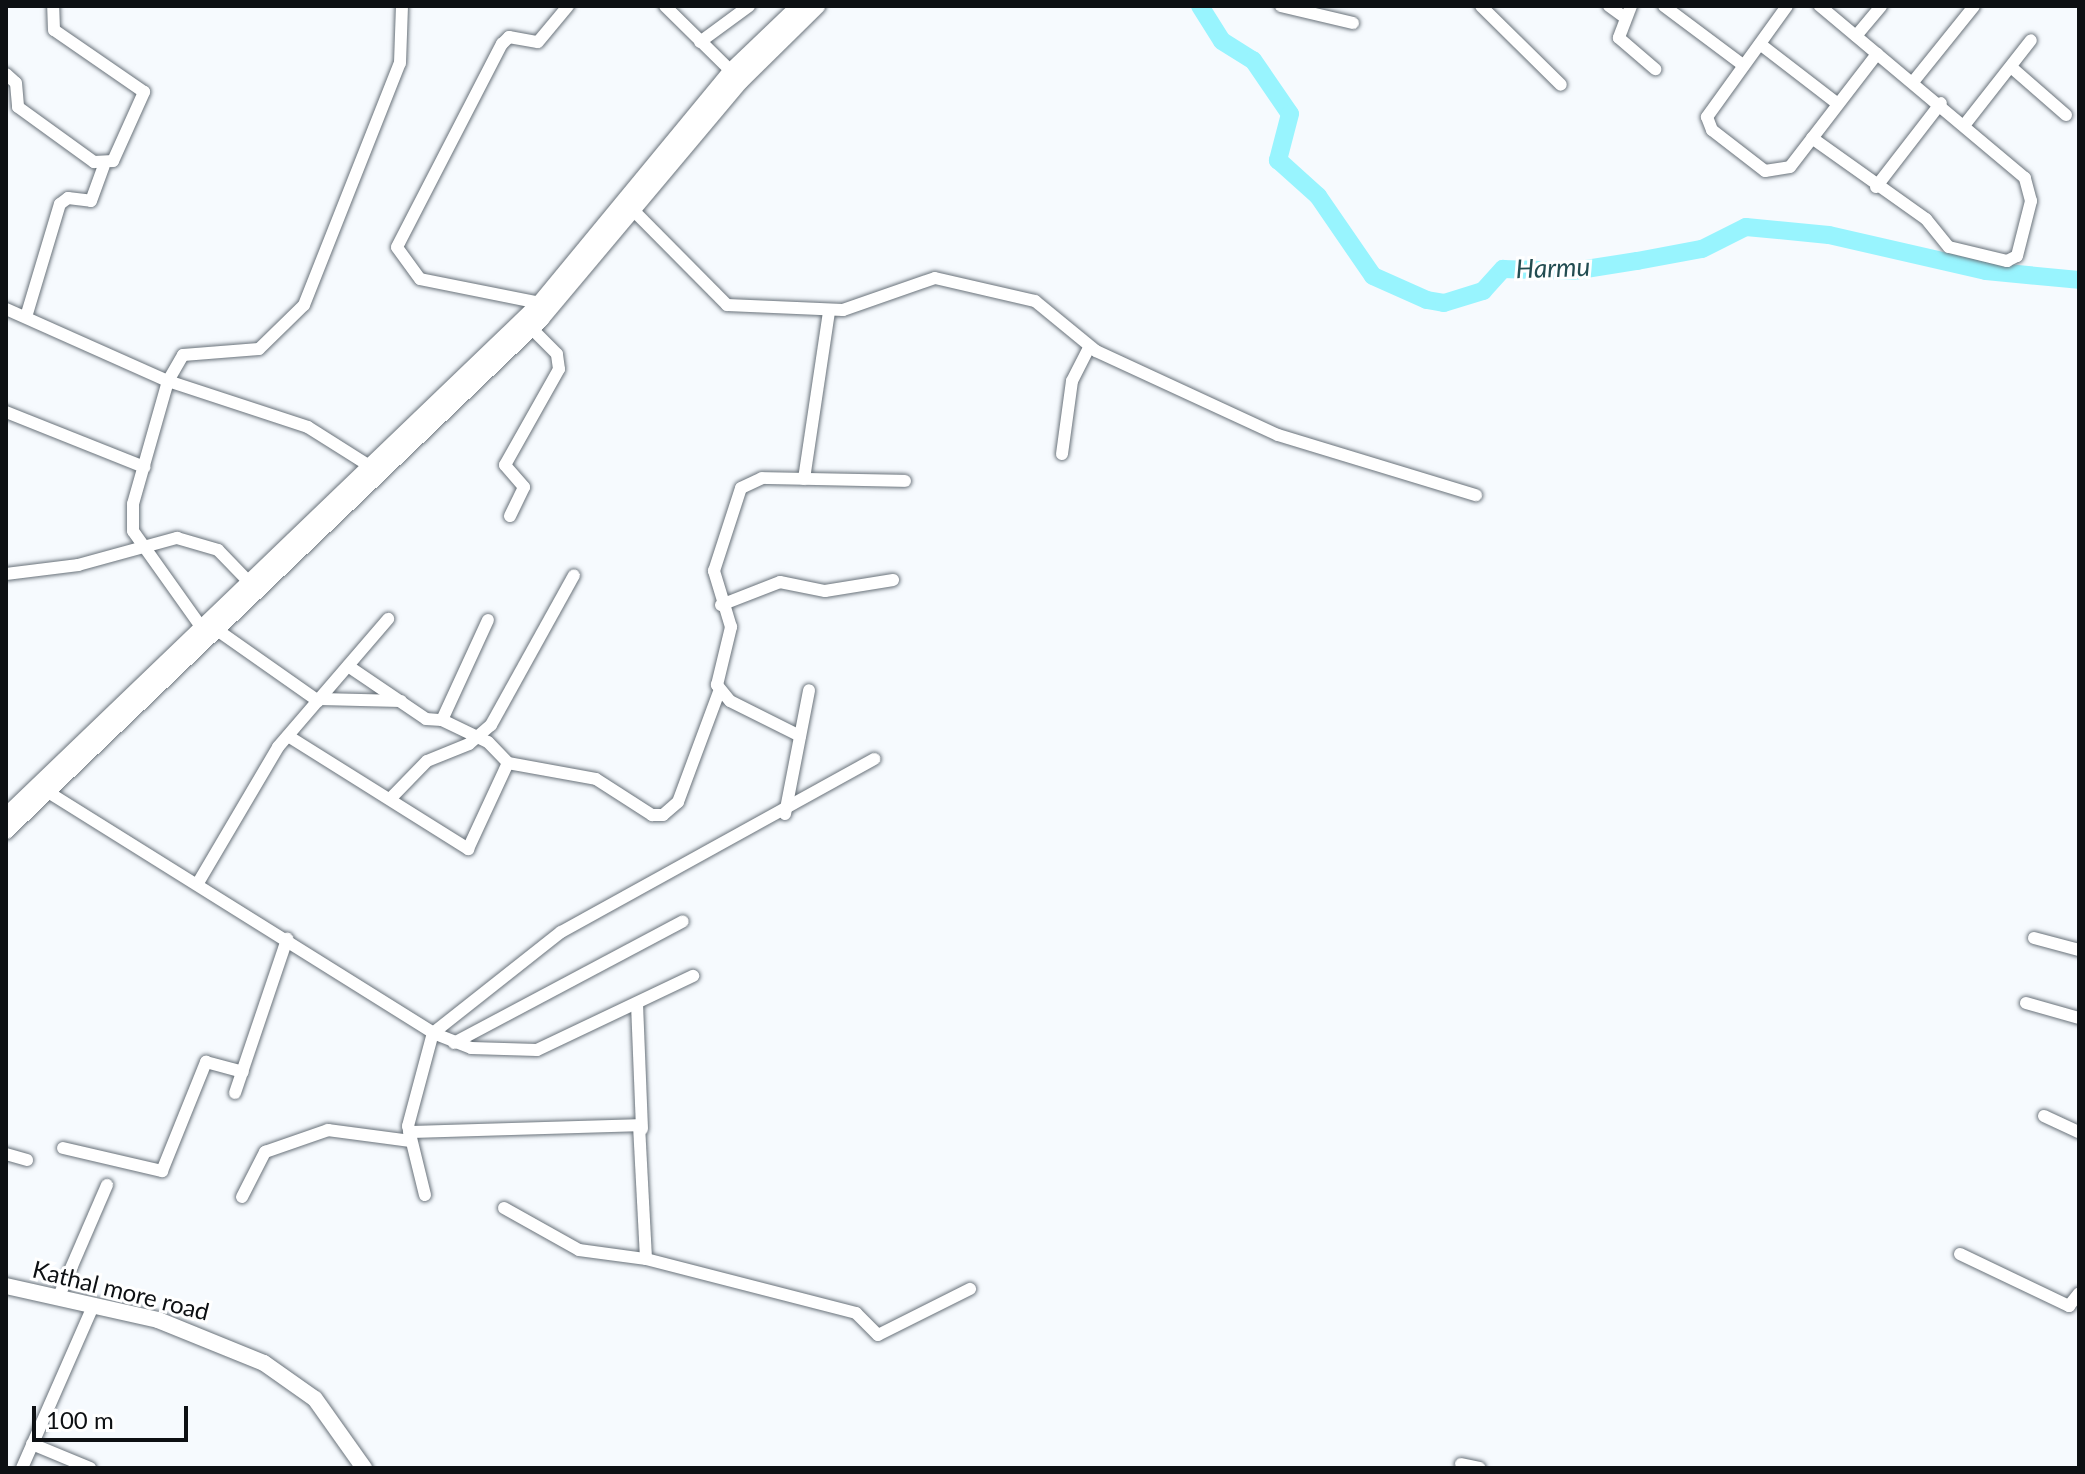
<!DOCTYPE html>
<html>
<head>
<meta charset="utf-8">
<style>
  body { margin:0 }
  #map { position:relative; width:2085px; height:1474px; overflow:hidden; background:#f6fafe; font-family:Lato,sans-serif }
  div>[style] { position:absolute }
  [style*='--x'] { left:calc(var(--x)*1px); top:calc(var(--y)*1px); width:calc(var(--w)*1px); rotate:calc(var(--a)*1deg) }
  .river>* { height:18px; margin:-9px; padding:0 9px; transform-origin:9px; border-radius:9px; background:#98f4fe }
  .roads { filter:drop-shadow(0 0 2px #69727a) drop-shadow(0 0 2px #69727a) }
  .street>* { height:12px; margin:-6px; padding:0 6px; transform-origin:6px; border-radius:6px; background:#fff }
  .secondary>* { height:16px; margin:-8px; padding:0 8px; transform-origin:8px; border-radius:8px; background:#fff }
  span { translate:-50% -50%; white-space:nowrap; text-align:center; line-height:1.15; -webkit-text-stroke:6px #fff; paint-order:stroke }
  .street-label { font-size:24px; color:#0d1013 }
  .water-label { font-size:26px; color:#234d51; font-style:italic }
  .frame { position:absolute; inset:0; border:8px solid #0d1013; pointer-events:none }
  .scale { position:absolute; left:32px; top:1406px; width:156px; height:36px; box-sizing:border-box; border:4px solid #0d1013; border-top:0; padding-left:10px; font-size:24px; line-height:28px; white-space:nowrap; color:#0d1013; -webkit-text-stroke:6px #fff; paint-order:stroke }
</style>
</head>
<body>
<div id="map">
  <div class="river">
    <div style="--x:1200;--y:6;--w:41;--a:57.8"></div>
    <div style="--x:1222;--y:41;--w:36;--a:32"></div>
    <div style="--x:1253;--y:60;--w:65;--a:55.6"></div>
    <div style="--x:1290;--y:114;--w:48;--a:104.6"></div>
    <div style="--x:1278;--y:160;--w:54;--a:42"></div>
    <div style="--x:1318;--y:196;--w:97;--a:55.5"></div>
    <div style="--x:1373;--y:276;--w:59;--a:24"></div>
    <div style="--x:1427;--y:300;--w:17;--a:10"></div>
    <div style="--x:1444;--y:303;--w:41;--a:-17.1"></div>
    <div style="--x:1483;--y:291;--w:30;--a:-48"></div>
    <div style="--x:1503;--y:269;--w:70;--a:1.6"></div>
    <div style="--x:1573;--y:271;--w:65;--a:-8.9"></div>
    <div style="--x:1637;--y:261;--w:66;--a:-10.5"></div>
    <div style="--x:1702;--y:249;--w:49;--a:-26.6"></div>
    <div style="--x:1746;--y:227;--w:83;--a:5.5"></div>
    <div style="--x:1829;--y:235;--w:161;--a:12.9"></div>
    <div style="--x:1986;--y:271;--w:93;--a:5.5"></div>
  </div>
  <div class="roads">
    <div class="street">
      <div style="--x:665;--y:6;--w:93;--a:44.6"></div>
      <div style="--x:1281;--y:6;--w:74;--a:13.3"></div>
      <div style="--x:1481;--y:6;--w:112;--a:44.6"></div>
      <div style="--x:1609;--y:6;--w:17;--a:36"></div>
      <div style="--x:1631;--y:6;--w:34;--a:111"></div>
      <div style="--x:1619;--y:38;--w:48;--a:40.7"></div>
      <div style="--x:1664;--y:6;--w:99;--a:36.8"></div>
      <div style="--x:1787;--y:6;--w:137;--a:125.8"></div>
      <div style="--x:1707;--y:117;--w:14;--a:69"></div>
      <div style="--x:1712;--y:130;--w:67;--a:37.7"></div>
      <div style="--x:1765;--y:171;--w:25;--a:-9"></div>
      <div style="--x:1790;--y:167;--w:143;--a:-52.4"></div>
      <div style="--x:1856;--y:36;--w:39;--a:-50"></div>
      <div style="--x:700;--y:42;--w:61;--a:-36.3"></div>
      <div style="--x:1760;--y:44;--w:93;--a:37.6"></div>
      <div style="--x:2011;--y:67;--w:73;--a:41.1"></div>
      <div style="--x:6;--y:74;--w:13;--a:42"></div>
      <div style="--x:16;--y:83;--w:24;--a:85"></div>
      <div style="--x:18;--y:107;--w:94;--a:35.9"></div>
      <div style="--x:94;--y:162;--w:19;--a:-3"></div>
      <div style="--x:113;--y:161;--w:76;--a:-65.8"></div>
      <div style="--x:144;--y:92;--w:109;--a:-145.4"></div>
      <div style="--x:54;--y:30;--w:24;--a:-92"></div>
      <div style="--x:1913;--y:82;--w:97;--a:-51.2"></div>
      <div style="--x:1966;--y:123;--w:105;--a:-51.9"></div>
      <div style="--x:1812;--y:138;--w:140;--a:35.4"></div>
      <div style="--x:1926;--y:219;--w:36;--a:51"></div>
      <div style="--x:1949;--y:247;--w:60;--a:13.6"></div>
      <div style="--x:2007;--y:261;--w:11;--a:-27"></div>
      <div style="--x:2017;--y:256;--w:57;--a:-75.7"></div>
      <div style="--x:2031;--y:201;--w:24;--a:-105"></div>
      <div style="--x:2025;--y:178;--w:268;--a:-140"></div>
      <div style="--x:1876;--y:187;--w:106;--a:-52.3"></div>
      <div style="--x:634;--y:211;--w:132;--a:45.3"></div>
      <div style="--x:727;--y:305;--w:116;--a:2.5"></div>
      <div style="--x:843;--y:310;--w:97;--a:-19.2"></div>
      <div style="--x:935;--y:278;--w:103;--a:13"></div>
      <div style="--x:1035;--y:301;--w:79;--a:39.3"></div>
      <div style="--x:1096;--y:351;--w:200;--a:24.8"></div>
      <div style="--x:1278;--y:435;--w:207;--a:16.9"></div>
      <div style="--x:540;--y:303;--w:122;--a:-168.7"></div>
      <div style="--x:420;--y:279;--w:39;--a:-126"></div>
      <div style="--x:397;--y:247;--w:229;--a:-62.7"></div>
      <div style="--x:502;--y:44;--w:10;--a:-45"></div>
      <div style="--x:509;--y:37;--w:29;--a:10"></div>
      <div style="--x:538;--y:42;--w:47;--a:-50.2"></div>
      <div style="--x:6;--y:309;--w:177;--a:24"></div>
      <div style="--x:168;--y:381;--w:128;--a:105.9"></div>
      <div style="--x:133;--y:504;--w:27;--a:90"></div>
      <div style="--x:133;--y:531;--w:119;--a:54.6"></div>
      <div style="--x:26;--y:317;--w:118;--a:-73.3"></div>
      <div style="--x:60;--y:204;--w:10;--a:-37"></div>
      <div style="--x:68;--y:198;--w:23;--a:7"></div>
      <div style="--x:91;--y:201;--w:37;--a:-70"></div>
      <div style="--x:6;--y:412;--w:149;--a:21.7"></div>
      <div style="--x:1062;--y:454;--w:74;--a:-82.2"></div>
      <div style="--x:1072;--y:381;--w:38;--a:-63"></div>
      <div style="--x:368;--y:465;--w:71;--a:-147.7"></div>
      <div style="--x:308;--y:427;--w:147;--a:-161.8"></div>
      <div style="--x:168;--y:381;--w:30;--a:-60"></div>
      <div style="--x:183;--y:355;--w:76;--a:-4.5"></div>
      <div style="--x:259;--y:349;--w:63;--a:-44.4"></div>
      <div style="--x:304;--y:305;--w:260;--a:-68.4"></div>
      <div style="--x:400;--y:63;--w:57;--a:-88"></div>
      <div style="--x:804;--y:479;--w:170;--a:-81.5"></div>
      <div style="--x:510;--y:516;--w:32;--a:-64"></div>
      <div style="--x:524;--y:487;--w:29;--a:-131"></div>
      <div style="--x:505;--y:465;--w:110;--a:-60.6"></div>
      <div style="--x:559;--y:369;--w:15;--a:-98"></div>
      <div style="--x:557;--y:354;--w:37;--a:-135"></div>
      <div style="--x:6;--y:574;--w:73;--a:-7.1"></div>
      <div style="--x:78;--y:565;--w:103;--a:-15.3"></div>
      <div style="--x:177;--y:538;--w:43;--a:16.3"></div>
      <div style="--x:218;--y:550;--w:45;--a:45.9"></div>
      <div style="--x:721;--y:605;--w:63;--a:-21.3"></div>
      <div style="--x:780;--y:582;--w:46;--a:11.3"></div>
      <div style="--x:825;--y:591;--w:69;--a:-9.2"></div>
      <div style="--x:220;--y:632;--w:120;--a:35.1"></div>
      <div style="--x:348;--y:666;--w:94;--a:34.2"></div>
      <div style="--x:426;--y:719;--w:16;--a:4"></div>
      <div style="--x:442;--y:720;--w:110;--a:-65.3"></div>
      <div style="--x:320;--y:699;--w:81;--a:1.4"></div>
      <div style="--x:442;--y:720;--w:51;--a:25.6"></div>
      <div style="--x:488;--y:742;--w:29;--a:46"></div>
      <div style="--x:508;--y:763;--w:89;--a:10.3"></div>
      <div style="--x:596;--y:779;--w:67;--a:32.7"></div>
      <div style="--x:652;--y:815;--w:11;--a:0"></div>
      <div style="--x:663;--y:815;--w:20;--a:-41"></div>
      <div style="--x:678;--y:802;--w:117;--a:-69.6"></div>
      <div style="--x:288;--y:736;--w:213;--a:32.1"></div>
      <div style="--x:468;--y:849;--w:95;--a:-65.1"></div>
      <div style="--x:800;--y:736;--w:78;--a:-153.4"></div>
      <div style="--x:730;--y:701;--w:21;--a:-129"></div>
      <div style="--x:717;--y:685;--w:60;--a:-76.4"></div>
      <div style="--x:731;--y:627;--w:59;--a:-106.9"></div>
      <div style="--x:714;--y:571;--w:87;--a:-72"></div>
      <div style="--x:741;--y:488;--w:23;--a:-25"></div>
      <div style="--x:762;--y:478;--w:143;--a:1.2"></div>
      <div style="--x:48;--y:792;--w:454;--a:32"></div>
      <div style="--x:433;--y:1033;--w:41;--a:21.5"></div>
      <div style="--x:471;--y:1048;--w:66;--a:1.7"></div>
      <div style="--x:537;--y:1050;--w:173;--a:-25.4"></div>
      <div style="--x:390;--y:799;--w:53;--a:-45.8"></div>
      <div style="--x:427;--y:761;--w:45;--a:-22"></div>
      <div style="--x:469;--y:744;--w:29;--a:-41"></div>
      <div style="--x:491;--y:725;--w:171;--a:-61"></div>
      <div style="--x:785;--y:814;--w:126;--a:-79"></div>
      <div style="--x:198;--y:883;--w:158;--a:-59.5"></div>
      <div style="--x:278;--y:747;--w:169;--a:-49.3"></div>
      <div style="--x:2034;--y:938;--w:47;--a:14.9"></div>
      <div style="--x:2026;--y:1003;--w:55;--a:15.8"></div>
      <div style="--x:637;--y:1004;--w:125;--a:87.7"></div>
      <div style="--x:454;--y:1043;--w:259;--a:-28"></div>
      <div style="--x:235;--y:1093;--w:163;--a:-71.3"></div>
      <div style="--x:2044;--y:1116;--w:38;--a:25"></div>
      <div style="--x:409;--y:1132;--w:230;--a:-1.7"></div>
      <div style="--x:639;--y:1125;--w:134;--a:87"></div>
      <div style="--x:646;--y:1259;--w:217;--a:14.4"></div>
      <div style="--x:856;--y:1313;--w:31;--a:45"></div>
      <div style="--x:878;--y:1335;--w:103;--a:-26.6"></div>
      <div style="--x:63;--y:1148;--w:102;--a:13.1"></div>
      <div style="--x:162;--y:1171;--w:118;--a:-68"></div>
      <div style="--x:206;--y:1062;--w:38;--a:15"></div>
      <div style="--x:6;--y:1154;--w:22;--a:16"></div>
      <div style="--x:425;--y:1195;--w:71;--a:-103.8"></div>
      <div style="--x:408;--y:1126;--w:96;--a:-75"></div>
      <div style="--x:433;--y:1033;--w:163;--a:-38.3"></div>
      <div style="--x:561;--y:932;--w:358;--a:-28.9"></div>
      <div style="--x:242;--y:1197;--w:51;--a:-62.9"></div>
      <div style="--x:265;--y:1152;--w:67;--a:-19.2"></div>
      <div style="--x:328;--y:1130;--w:83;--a:7.6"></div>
      <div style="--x:504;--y:1208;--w:86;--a:29.2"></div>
      <div style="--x:579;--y:1250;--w:68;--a:7.7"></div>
      <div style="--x:1960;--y:1254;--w:121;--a:25.5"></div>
      <div style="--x:2069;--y:1306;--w:16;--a:-52"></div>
      <div style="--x:59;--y:1296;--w:121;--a:-66.6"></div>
      <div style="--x:32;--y:1444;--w:63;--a:22.5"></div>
      <div style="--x:1461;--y:1464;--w:19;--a:12"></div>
      <div style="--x:22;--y:1468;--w:179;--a:-66.3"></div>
    </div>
    <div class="secondary">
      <div style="--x:6;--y:816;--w:740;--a:-43.85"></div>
      <div style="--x:540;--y:303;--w:301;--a:-50.5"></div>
      <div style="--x:731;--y:71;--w:94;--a:-43.7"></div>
      <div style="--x:6;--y:831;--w:741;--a:-43.74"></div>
      <div style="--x:541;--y:319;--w:311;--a:-50"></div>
      <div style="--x:741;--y:81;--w:107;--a:-44.6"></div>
      <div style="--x:6;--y:1286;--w:156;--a:12.6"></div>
      <div style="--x:158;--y:1320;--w:114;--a:22.1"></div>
      <div style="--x:264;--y:1363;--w:62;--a:35.2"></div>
      <div style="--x:315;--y:1399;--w:85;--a:54.6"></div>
    </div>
  </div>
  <div class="street-label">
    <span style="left:121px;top:1290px;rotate:14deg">Kathal more road</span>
  </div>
  <div class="water-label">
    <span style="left:1553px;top:268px;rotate:-2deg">Harmu</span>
  </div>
  <div class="frame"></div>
  <div class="scale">100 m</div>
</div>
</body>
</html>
